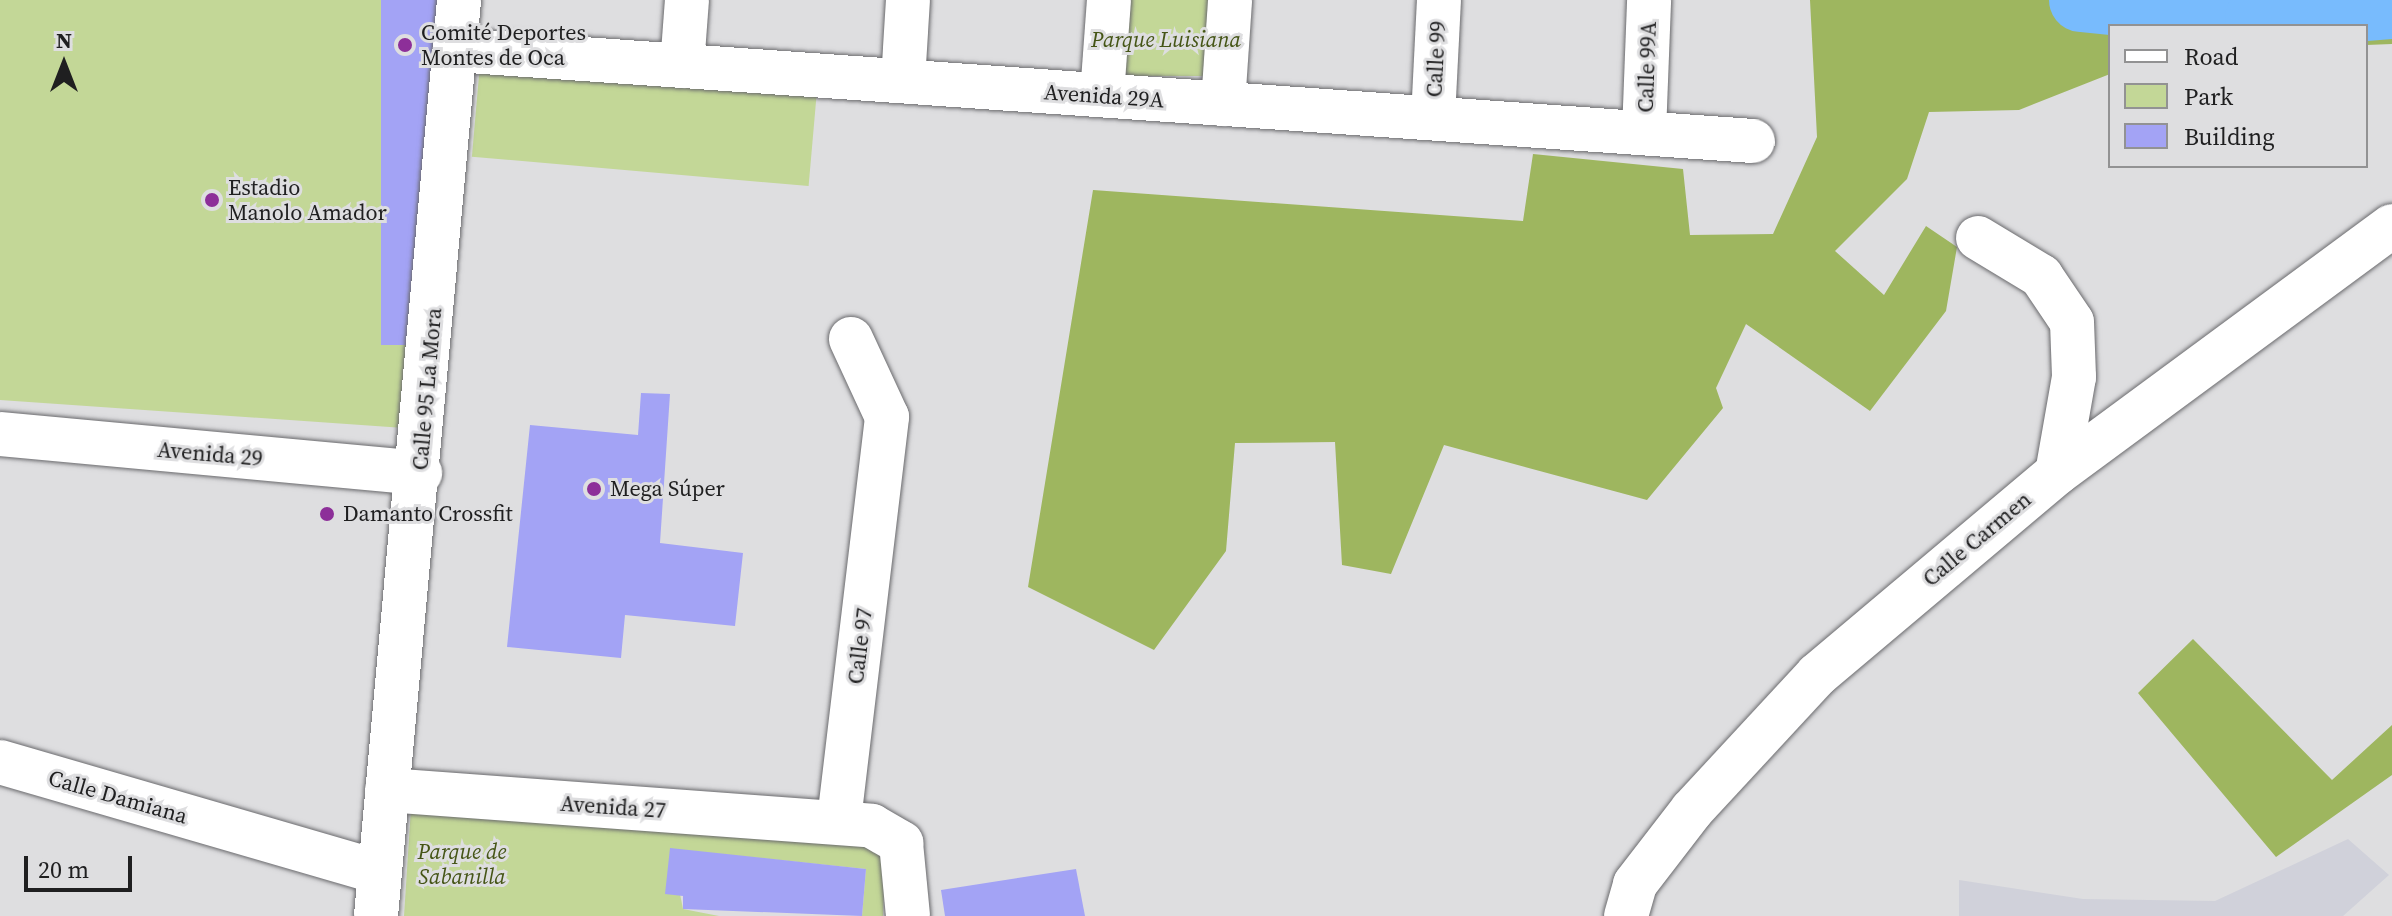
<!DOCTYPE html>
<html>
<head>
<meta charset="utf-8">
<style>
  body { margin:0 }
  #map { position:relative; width:2392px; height:916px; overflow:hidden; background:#dedee0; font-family:"Source Serif 4",serif }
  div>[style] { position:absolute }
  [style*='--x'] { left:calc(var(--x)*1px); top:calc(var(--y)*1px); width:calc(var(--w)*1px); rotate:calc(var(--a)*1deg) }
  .built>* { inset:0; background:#d0d1da }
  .green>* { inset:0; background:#c3d797; transform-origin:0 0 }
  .forest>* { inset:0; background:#9eb65f }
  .river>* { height:64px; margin:-32px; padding:0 32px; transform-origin:32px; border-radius:32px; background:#78bbfd }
  .building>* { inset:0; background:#a3a3f5; transform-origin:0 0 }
  .roads { filter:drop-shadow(0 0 2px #6a6a6d) drop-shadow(0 0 2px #6a6a6d) }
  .minor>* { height:44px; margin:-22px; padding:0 22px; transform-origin:22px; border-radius:22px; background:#fff }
  .dots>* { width:22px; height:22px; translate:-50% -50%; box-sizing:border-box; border:4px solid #dedee0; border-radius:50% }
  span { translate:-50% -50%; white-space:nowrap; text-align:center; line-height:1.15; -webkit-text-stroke:6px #dedee0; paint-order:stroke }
  .poi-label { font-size:22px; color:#1f1f20 }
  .left { translate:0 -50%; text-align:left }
  .park-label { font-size:22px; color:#455516; font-style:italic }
  .street-label { font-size:22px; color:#1f1f20 }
  .legend { position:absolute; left:2108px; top:24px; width:260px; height:144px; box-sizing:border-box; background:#dedee0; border:2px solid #929293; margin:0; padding:10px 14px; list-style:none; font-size:24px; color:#1f1f20 }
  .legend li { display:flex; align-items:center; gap:16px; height:40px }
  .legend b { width:40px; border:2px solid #929293 }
  .north { position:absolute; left:24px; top:24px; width:80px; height:80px; -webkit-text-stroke:6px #dedee0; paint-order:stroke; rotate:0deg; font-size:22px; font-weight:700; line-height:32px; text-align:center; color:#1f1f20 }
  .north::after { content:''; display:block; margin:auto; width:28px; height:36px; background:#1f1f20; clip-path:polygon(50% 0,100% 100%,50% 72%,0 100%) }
  .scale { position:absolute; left:24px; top:856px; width:108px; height:36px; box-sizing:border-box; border:4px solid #1f1f20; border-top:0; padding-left:10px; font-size:24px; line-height:28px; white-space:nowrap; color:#1f1f20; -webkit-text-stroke:6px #dedee0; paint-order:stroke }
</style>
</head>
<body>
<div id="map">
  <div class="built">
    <div style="clip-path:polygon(2348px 839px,2389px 875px,2343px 916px,1959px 916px,1959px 880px,2083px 899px,2215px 901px)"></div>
  </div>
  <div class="green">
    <div style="clip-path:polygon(0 0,440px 0,404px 428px,0 400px)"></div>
    <div style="left:1123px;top:0;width:88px;height:76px"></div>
    <div style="left:480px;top:64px;width:338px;height:93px;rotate:5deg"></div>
    <div style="clip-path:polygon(411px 808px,864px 838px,885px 859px,883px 916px,862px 916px,866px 869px,671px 849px,683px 909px,719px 916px,404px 916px)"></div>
  </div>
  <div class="forest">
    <div style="clip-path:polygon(1810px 0,2392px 0,2392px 44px,2366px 45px,2366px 26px,2110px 26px,2110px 74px,2019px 110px,1929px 112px,1907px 179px,1835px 251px,1884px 295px,1926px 226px,1957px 247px,1946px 311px,1870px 411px,1746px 324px,1716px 388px,1723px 408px,1647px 500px,1444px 445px,1391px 574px,1342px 565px,1335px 442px,1235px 443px,1226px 551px,1154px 650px,1028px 587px,1093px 190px,1523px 221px,1533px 154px,1683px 169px,1690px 235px,1773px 234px,1817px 137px)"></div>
    <div style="clip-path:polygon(2193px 639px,2332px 780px,2392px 725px,2392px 775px,2276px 857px,2138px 693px)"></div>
  </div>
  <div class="river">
    <div style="--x:2081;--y:0;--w:177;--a:5.8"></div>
    <div style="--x:2257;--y:18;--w:135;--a:-4.7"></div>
  </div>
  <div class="building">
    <div style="left:381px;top:0;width:56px;height:345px"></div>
    <div style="clip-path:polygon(641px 393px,670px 394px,660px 543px,743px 553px,735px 626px,625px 615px,621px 658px,507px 647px,530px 425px,638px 435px)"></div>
    <div style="clip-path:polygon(670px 848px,866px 869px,862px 916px,683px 909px,683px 896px,665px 894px)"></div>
    <div style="clip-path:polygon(1076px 869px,1085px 916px,945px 916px,941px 890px)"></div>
  </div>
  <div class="roads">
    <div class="minor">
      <div style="--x:455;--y:50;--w:1301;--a:4.01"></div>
      <div style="--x:682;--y:66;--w:66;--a:-85.7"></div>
      <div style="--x:903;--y:81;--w:81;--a:-86.5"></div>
      <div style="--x:1102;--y:95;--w:95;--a:-85.8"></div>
      <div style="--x:1223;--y:104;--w:104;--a:-86.1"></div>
      <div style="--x:1433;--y:118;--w:118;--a:-87.1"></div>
      <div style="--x:1644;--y:133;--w:133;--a:-87.8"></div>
      <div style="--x:1978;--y:238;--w:74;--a:31.1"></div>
      <div style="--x:2041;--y:276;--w:55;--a:56"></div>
      <div style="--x:2072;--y:322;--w:55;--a:87.9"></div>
      <div style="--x:2074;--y:377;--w:97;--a:100"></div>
      <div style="--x:0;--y:434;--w:422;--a:5.3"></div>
      <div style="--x:0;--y:762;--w:394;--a:16.2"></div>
      <div style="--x:387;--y:790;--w:486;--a:4.2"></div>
      <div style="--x:872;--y:826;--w:34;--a:30"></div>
      <div style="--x:901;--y:843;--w:73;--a:84.5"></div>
      <div style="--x:839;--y:820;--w:406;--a:-83.2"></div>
      <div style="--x:887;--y:417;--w:86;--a:-114.8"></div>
      <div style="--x:376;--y:916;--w:920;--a:-84.82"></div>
      <div style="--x:1626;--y:916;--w:33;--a:-74"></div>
      <div style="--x:1635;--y:884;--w:93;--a:-52.4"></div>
      <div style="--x:1692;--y:810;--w:184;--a:-47.2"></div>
      <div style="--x:1817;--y:675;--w:314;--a:-40.1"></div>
      <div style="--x:2057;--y:473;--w:416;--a:-36.4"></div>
    </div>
  </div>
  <div class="dots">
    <div style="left:405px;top:45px;background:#8d2f99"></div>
    <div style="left:212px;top:200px;background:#8d2f99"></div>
    <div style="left:594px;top:489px;background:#8d2f99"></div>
    <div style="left:327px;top:514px;background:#8d2f99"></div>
  </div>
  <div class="poi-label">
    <span class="left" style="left:421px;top:45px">Comité Deportes<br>Montes de Oca</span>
    <span class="left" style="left:228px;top:200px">Estadio<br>Manolo Amador</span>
    <span class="left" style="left:610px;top:489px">Mega Súper</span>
    <span class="left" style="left:343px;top:514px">Damanto Crossfit</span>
  </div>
  <div class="park-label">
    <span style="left:1166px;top:40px">Parque Luisiana</span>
    <span style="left:462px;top:864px">Parque de<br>Sabanilla</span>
  </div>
  <div class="street-label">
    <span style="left:1436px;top:59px;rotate:-87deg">Calle 99</span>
    <span style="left:1647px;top:67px;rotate:-88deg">Calle 99A</span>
    <span style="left:1104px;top:96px;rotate:4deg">Avenida 29A</span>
    <span style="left:427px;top:389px;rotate:-85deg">Calle 95 La Mora</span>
    <span style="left:210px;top:454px;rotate:5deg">Avenida 29</span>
    <span style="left:1977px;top:539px;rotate:-40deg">Calle Carmen</span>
    <span style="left:860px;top:646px;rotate:-83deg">Calle 97</span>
    <span style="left:118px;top:797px;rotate:16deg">Calle Damiana</span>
    <span style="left:613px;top:807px;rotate:4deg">Avenida 27</span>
  </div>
  <ul class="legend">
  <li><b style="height:10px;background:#fff"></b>Road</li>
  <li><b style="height:22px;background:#c3d797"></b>Park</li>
  <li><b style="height:22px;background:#a3a3f5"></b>Building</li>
  </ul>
  <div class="north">N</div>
  <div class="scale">20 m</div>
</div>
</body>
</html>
